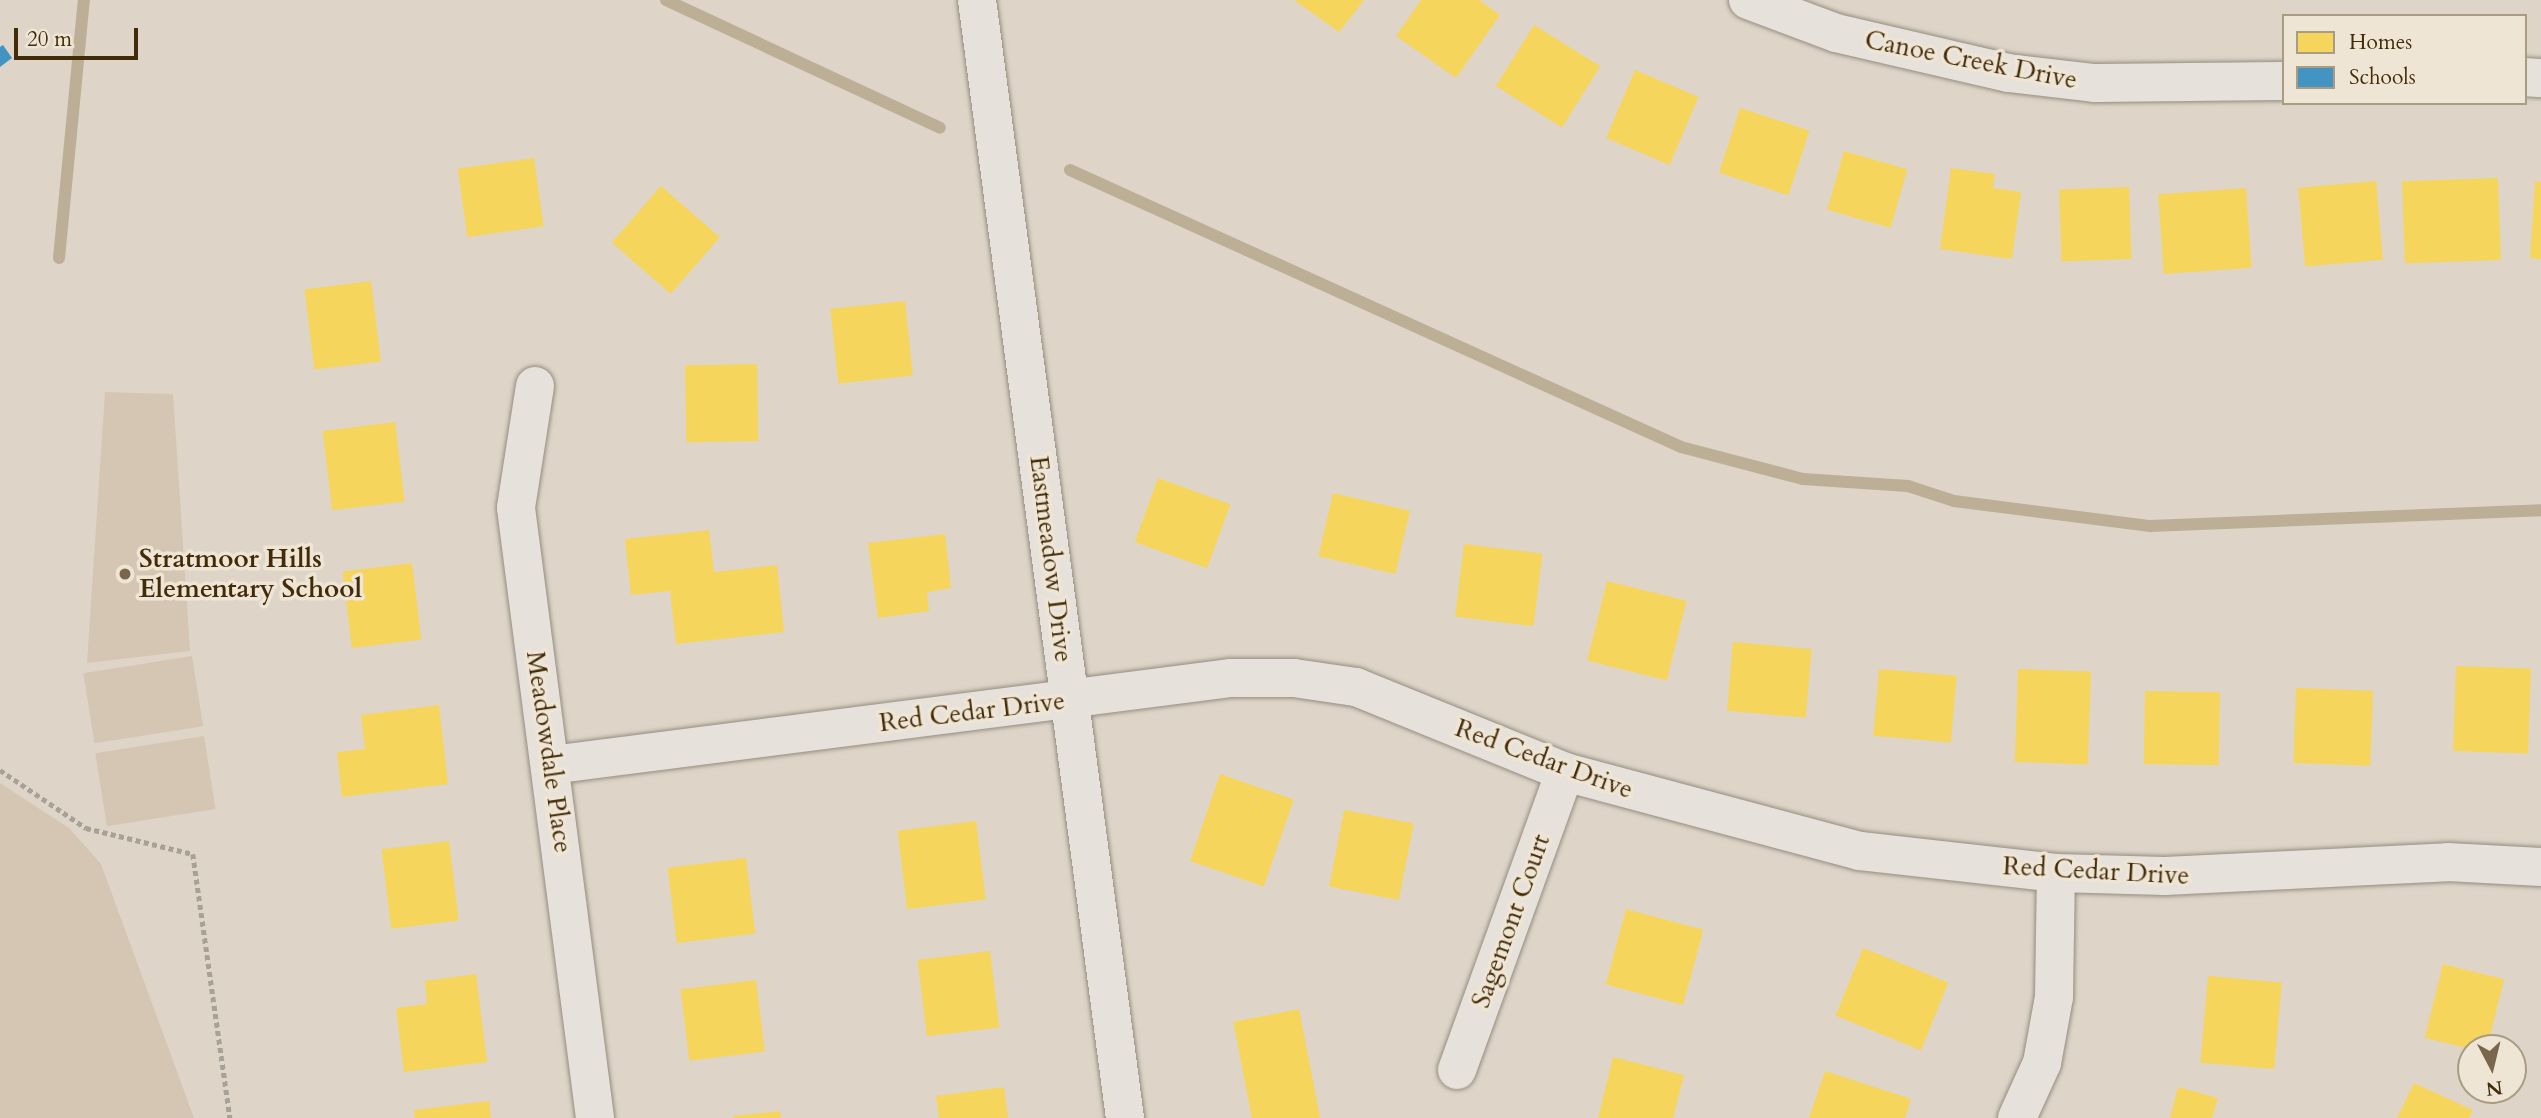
<!DOCTYPE html>
<html>
<head>
<meta charset="utf-8">
<style>
  body { margin:0 }
  #map { position:relative; width:2541px; height:1118px; overflow:hidden; background:#ded5c8; font-family:Cardo,serif }
  div>[style] { position:absolute }
  [style*='--x'] { left:calc(var(--x)*1px); top:calc(var(--y)*1px); width:calc(var(--w)*1px); rotate:calc(var(--a)*1deg) }
  .green>* { inset:0; background:#d4c6b2; transform-origin:0 0 }
  .homes>* { inset:0; background:#f6d55c; transform-origin:0 0 }
  .schools>* { inset:0; background:#4393c3 }
  .stream>* { height:12px; margin:-6px; padding:0 6px; transform-origin:6px; border-radius:6px; background:#bdae96 }
  .path>* { height:4.5px; margin-top:-2.25px; transform-origin:0; background:repeating-linear-gradient(90deg,#a7a198 0 5px,transparent 0 8.5px) }
  .roads { filter:drop-shadow(0 0 2px #958d81) drop-shadow(0 0 2px #958d81) }
  .street>* { height:38px; margin:-19px; padding:0 19px; transform-origin:19px; border-radius:19px; background:#e6e1da }
  .dots>* { width:19px; height:19px; translate:-50% -50%; box-sizing:border-box; border:4px solid #efe5d5; border-radius:50% }
  span { translate:-50% -50%; white-space:nowrap; text-align:center; line-height:1.15; -webkit-text-stroke:7px #efe5d5; paint-order:stroke }
  .street-label { font-size:26px; color:#422b09 }
  .poi-label { font-size:26px; color:#422b09; font-weight:700 }
  .left { translate:0 -50%; text-align:left }
  .legend { position:absolute; left:2282px; top:14px; width:245px; height:91px; box-sizing:border-box; background:#efe5d5; border:2px solid #aa9b83; margin:0; padding:9px 12px; list-style:none; font-size:21px; color:#422b09 }
  .legend li { display:flex; align-items:center; gap:14px; height:35px }
  .legend b { width:35px; border:2px solid #aa9b83 }
  .north { position:absolute; left:2457px; top:1034px; width:70px; height:70px; box-sizing:border-box; background:#efe5d5; border:2px solid #aa9b83; border-radius:50%; rotate:173deg; font-size:19px; font-weight:700; line-height:28px; text-align:center; color:#422b09 }
  .north::after { content:''; display:block; margin:auto; width:24px; height:32px; background:#79664c; clip-path:polygon(50% 0,100% 100%,50% 72%,0 100%) }
  .scale { position:absolute; left:14px; top:28px; width:124px; height:32px; box-sizing:border-box; border:4px solid #422b09; border-top:0; padding-left:9px; font-size:21px; line-height:24px; white-space:nowrap; color:#422b09; -webkit-text-stroke:5px #efe5d5; paint-order:stroke }
</style>
</head>
<body>
<div id="map">
  <div class="green">
    <div style="clip-path:polygon(105px 392px,173px 394px,190px 651px,87px 663px)"></div>
    <div style="left:192px;top:656px;width:71px;height:110px;rotate:81deg"></div>
    <div style="left:204px;top:736px;width:74px;height:110px;rotate:81deg"></div>
    <div style="clip-path:polygon(0 783px,69px 828px,101px 864px,194px 1118px,0 1118px)"></div>
  </div>
  <div class="homes">
    <div style="clip-path:polygon(1294px 0,1364px 0,1339px 32px)"></div>
    <div style="clip-path:polygon(1421px 0,1479px 0,1500px 15px,1456px 78px,1396px 36px)"></div>
    <div style="left:1534px;top:25px;width:78px;height:72px;rotate:32deg"></div>
    <div style="left:1635px;top:70px;width:69px;height:74px;rotate:23deg"></div>
    <div style="left:1740px;top:108px;width:73px;height:68px;rotate:18deg"></div>
    <div style="left:1844px;top:151px;width:66px;height:61px;rotate:16deg"></div>
    <div style="left:534px;top:158px;width:69px;height:77px;rotate:82deg"></div>
    <div style="clip-path:polygon(1951px 168px,1995px 174px,1993px 188px,2021px 192px,2012px 259px,1940px 249px)"></div>
    <div style="left:2498px;top:178px;width:82px;height:96px;rotate:88deg"></div>
    <div style="left:2376px;top:181px;width:79px;height:78px;rotate:85deg"></div>
    <div style="clip-path:polygon(2535px 181px,2541px 182px,2541px 259px,2530px 258px)"></div>
    <div style="left:661px;top:186px;width:78px;height:75px;rotate:41deg"></div>
    <div style="left:2129px;top:187px;width:72px;height:70px;rotate:88deg"></div>
    <div style="left:2246px;top:188px;width:80px;height:88px;rotate:86deg"></div>
    <div style="left:371px;top:281px;width:81px;height:67px;rotate:83deg"></div>
    <div style="left:905px;top:301px;width:75px;height:75px;rotate:84deg"></div>
    <div style="left:757px;top:364px;width:77px;height:72px;rotate:89deg"></div>
    <div style="left:395px;top:422px;width:80px;height:73px;rotate:83deg"></div>
    <div style="left:1158px;top:478px;width:77px;height:68px;rotate:20deg"></div>
    <div style="left:1333px;top:493px;width:79px;height:65px;rotate:13deg"></div>
    <div style="clip-path:polygon(709px 530px,714px 572px,777px 565px,784px 632px,676px 644px,670px 591px,631px 595px,625px 539px)"></div>
    <div style="clip-path:polygon(945px 534px,951px 588px,927px 592px,929px 611px,878px 618px,868px 543px)"></div>
    <div style="left:1464px;top:544px;width:79px;height:73px;rotate:7deg"></div>
    <div style="left:412px;top:563px;width:77px;height:70px;rotate:83deg"></div>
    <div style="left:1607px;top:581px;width:82px;height:82px;rotate:14deg"></div>
    <div style="left:1733px;top:642px;width:79px;height:69px;rotate:5deg"></div>
    <div style="left:2456px;top:666px;width:75px;height:85px;rotate:2deg"></div>
    <div style="left:1879px;top:669px;width:78px;height:67px;rotate:5deg"></div>
    <div style="left:2018px;top:669px;width:73px;height:93px;rotate:2deg"></div>
    <div style="left:2296px;top:688px;width:77px;height:75px;rotate:2deg"></div>
    <div style="left:2145px;top:691px;width:75px;height:73px;rotate:1deg"></div>
    <div style="clip-path:polygon(439px 705px,448px 784px,342px 797px,337px 752px,365px 749px,361px 715px)"></div>
    <div style="left:1220px;top:774px;width:78px;height:92px;rotate:19deg"></div>
    <div style="left:1344px;top:810px;width:71px;height:78px;rotate:11deg"></div>
    <div style="left:976px;top:821px;width:79px;height:79px;rotate:83deg"></div>
    <div style="left:449px;top:841px;width:80px;height:68px;rotate:83deg"></div>
    <div style="left:746px;top:858px;width:76px;height:79px;rotate:83deg"></div>
    <div style="left:1626px;top:909px;width:80px;height:78px;rotate:15deg"></div>
    <div style="left:1863px;top:948px;width:92px;height:73px;rotate:22deg"></div>
    <div style="left:990px;top:951px;width:77px;height:73px;rotate:83deg"></div>
    <div style="left:2443px;top:964px;width:63px;height:76px;rotate:14deg"></div>
    <div style="clip-path:polygon(476px 974px,487px 1062px,404px 1072px,396px 1008px,427px 1004px,425px 981px)"></div>
    <div style="left:2208px;top:976px;width:74px;height:87px;rotate:5deg"></div>
    <div style="left:756px;top:980px;width:72px;height:76px;rotate:83deg"></div>
    <div style="left:1299px;top:1009px;width:111px;height:67px;rotate:79deg"></div>
    <div style="clip-path:polygon(1613px 1057px,1684px 1075px,1673px 1118px,1598px 1118px)"></div>
    <div style="clip-path:polygon(1825px 1071px,1911px 1099px,1905px 1118px,1809px 1118px)"></div>
    <div style="clip-path:polygon(2414px 1083px,2473px 1110px,2469px 1118px,2397px 1118px)"></div>
    <div style="clip-path:polygon(1004px 1087px,1008px 1118px,939px 1118px,936px 1096px)"></div>
    <div style="clip-path:polygon(2178px 1087px,2218px 1098px,2212px 1118px,2170px 1118px)"></div>
    <div style="clip-path:polygon(489px 1101px,491px 1118px,415px 1118px,414px 1110px)"></div>
    <div style="clip-path:polygon(780px 1111px,781px 1118px,733px 1118px,733px 1116px)"></div>
  </div>
  <div class="schools">
    <div style="clip-path:polygon(3px 45px,12px 58px,0 67px,0 47px)"></div>
  </div>
  <div class="stream">
    <div style="--x:666;--y:0;--w:302;--a:25"></div>
    <div style="--x:1070;--y:170;--w:671;--a:24.39"></div>
    <div style="--x:1681;--y:447;--w:126;--a:14.7"></div>
    <div style="--x:1803;--y:479;--w:105;--a:3.8"></div>
    <div style="--x:1908;--y:486;--w:48;--a:18.1"></div>
    <div style="--x:1954;--y:501;--w:198;--a:7.3"></div>
    <div style="--x:2150;--y:526;--w:391;--a:-2.3"></div>
    <div style="--x:59;--y:258;--w:259;--a:-84.5"></div>
  </div>
  <div class="path">
    <div style="--x:0;--y:770;--w:104;--a:34"></div>
    <div style="--x:86;--y:828;--w:110;--a:13.7"></div>
    <div style="--x:193;--y:854;--w:267;--a:82"></div>
  </div>
  <div class="roads">
    <div class="street">
      <div style="--x:977;--y:0;--w:1128;--a:82.46"></div>
      <div style="--x:1748;--y:0;--w:94;--a:20.6"></div>
      <div style="--x:1836;--y:33;--w:177;--a:13.1"></div>
      <div style="--x:2008;--y:73;--w:87;--a:6.6"></div>
      <div style="--x:2094;--y:83;--w:190;--a:-0.6"></div>
      <div style="--x:2525;--y:77;--w:16;--a:4"></div>
      <div style="--x:535;--y:386;--w:123;--a:98.9"></div>
      <div style="--x:516;--y:508;--w:615;--a:82.62"></div>
      <div style="--x:551;--y:765;--w:686;--a:-7.29"></div>
      <div style="--x:1231;--y:678;--w:63;--a:0"></div>
      <div style="--x:1294;--y:678;--w:63;--a:8.3"></div>
      <div style="--x:1356;--y:687;--w:226;--a:22.1"></div>
      <div style="--x:1565;--y:772;--w:305;--a:15"></div>
      <div style="--x:1860;--y:851;--w:197;--a:6.4"></div>
      <div style="--x:2056;--y:873;--w:109;--a:1.6"></div>
      <div style="--x:2165;--y:876;--w:283;--a:-2.8"></div>
      <div style="--x:2448;--y:862;--w:93;--a:3.1"></div>
      <div style="--x:1457;--y:1070;--w:317;--a:-70.1"></div>
      <div style="--x:2017;--y:1118;--w:60;--a:-65.6"></div>
      <div style="--x:2042;--y:1063;--w:67;--a:-79.7"></div>
      <div style="--x:2054;--y:997;--w:124;--a:-89.1"></div>
    </div>
  </div>
  <div class="dots">
    <div style="left:125px;top:574px;background:#79664c"></div>
  </div>
  <div class="street-label">
    <span style="left:1971px;top:60px;rotate:11deg">Canoe Creek Drive</span>
    <span style="left:1051px;top:559px;rotate:83deg">Eastmeadow Drive</span>
    <span style="left:972px;top:712px;rotate:-7deg">Red Cedar Drive</span>
    <span style="left:549px;top:752px;rotate:82deg">Meadowdale Place</span>
    <span style="left:1544px;top:759px;rotate:20deg">Red Cedar Drive</span>
    <span style="left:2096px;top:871px;rotate:3deg">Red Cedar Drive</span>
    <span style="left:1511px;top:921px;rotate:-70deg">Sagemont Court</span>
  </div>
  <div class="poi-label">
    <span class="left" style="left:139px;top:574px">Stratmoor Hills<br>Elementary School</span>
  </div>
  <ul class="legend">
  <li><b style="height:19px;background:#f6d55c"></b>Homes</li>
  <li><b style="height:19px;background:#4393c3"></b>Schools</li>
  </ul>
  <div class="north">N</div>
  <div class="scale">20 m</div>
</div>
</body>
</html>
